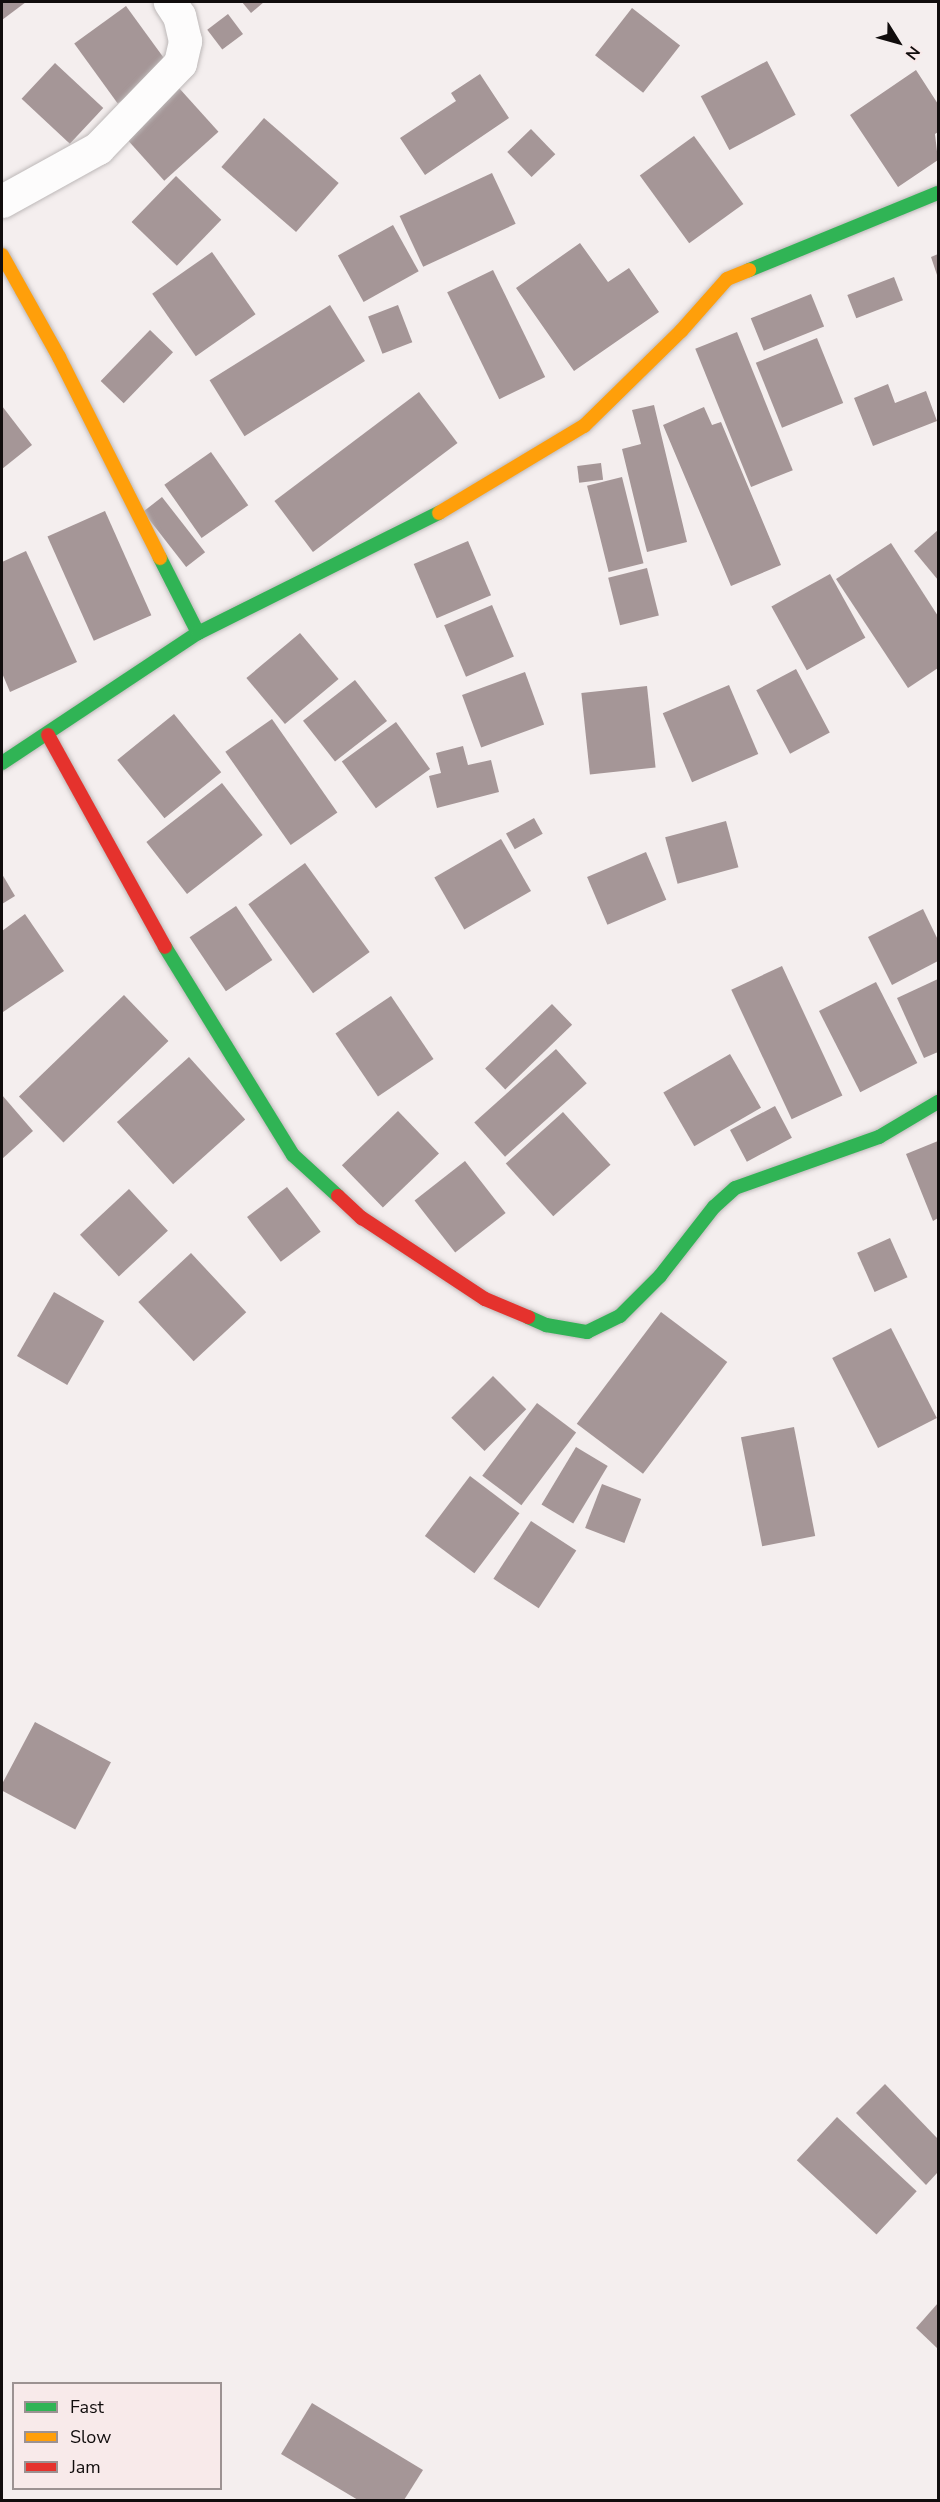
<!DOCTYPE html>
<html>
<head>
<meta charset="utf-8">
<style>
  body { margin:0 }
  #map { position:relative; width:940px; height:2502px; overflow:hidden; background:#f4eeee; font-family:"Nunito Sans",sans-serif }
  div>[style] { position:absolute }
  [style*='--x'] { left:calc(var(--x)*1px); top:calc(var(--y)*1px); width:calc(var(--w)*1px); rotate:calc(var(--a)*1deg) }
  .building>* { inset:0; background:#a59697; transform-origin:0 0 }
  .roads { filter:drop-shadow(0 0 2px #bdb8b8) drop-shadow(0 0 2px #bdb8b8) }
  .street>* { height:33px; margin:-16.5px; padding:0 16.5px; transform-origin:16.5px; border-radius:16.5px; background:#fdfcfc }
  .fast>* { height:14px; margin:-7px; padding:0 7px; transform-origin:7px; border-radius:7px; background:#30b455 }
  .slow>* { height:14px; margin:-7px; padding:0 7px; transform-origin:7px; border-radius:7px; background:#ff9f0a }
  .jam>* { height:14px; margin:-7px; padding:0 7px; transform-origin:7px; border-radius:7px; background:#e5322d }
  span { translate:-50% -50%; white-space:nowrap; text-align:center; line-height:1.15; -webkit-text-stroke:6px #f8eaea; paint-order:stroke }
  .frame { position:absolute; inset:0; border:3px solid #110d0d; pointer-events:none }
  .legend { position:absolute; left:12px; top:2382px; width:210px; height:108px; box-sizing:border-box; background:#f8eaea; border:2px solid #9c9292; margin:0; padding:8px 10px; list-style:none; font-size:18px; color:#110d0d }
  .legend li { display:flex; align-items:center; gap:12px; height:30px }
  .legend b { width:30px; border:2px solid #9c9292 }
  .north { position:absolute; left:868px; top:12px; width:60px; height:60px; -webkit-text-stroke:4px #f8eaea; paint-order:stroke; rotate:127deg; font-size:16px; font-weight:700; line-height:24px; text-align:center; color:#110d0d }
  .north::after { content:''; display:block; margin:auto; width:21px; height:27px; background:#110d0d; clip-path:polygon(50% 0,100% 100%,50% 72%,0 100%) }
</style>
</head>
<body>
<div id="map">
  <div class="building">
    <div style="clip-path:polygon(2px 2px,26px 2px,2px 20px)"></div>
    <div style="clip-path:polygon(242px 2px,264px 2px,251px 13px)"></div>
    <div style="left:126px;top:6px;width:74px;height:64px;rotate:54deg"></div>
    <div style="left:632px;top:8px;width:61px;height:60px;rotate:38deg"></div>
    <div style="left:228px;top:14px;width:25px;height:26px;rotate:53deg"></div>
    <div style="left:767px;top:61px;width:61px;height:75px;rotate:62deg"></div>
    <div style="left:55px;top:63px;width:66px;height:49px;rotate:43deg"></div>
    <div style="clip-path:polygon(916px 70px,938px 104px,938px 132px,935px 134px,938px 160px,898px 187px,850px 115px)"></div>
    <div style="clip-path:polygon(480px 74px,509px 118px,425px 175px,400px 138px,456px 101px,451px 93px)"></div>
    <div style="left:179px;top:88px;width:59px;height:73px;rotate:48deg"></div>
    <div style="left:264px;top:118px;width:99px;height:65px;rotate:41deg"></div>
    <div style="left:531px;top:129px;width:35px;height:33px;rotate:46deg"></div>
    <div style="left:694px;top:136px;width:84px;height:67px;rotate:54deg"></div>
    <div style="left:492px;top:173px;width:56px;height:102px;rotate:65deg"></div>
    <div style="left:176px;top:176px;width:63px;height:64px;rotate:44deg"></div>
    <div style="left:393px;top:225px;width:53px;height:63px;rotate:61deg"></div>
    <div style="clip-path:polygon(580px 243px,608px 282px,629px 268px,659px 312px,574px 371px,516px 288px)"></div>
    <div style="left:212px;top:252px;width:76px;height:73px;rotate:55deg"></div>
    <div style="clip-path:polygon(938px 254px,938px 278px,931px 257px)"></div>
    <div style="left:493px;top:270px;width:119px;height:51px;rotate:64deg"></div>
    <div style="left:894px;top:277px;width:25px;height:50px;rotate:69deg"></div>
    <div style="left:811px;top:294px;width:35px;height:65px;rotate:68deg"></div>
    <div style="left:330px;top:305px;width:66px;height:142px;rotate:58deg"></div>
    <div style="left:398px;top:305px;width:40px;height:32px;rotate:69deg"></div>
    <div style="left:150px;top:330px;width:32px;height:71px;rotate:44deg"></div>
    <div style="left:737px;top:332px;width:149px;height:45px;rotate:68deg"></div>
    <div style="left:817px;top:338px;width:70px;height:66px;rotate:68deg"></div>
    <div style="clip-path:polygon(888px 384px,895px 403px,926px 391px,937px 421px,873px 446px,854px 398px)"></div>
    <div style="left:419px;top:392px;width:64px;height:181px;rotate:53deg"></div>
    <div style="clip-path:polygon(654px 405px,687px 542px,647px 552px,622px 449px,641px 444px,632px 410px)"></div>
    <div style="clip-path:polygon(2px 406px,32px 445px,2px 469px)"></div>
    <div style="clip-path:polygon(704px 407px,712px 425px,721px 422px,781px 565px,731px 586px,663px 425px)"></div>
    <div style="left:211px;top:452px;width:65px;height:57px;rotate:55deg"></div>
    <div style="left:601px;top:463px;width:17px;height:24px;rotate:83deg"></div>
    <div style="left:622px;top:477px;width:89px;height:36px;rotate:76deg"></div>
    <div style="left:162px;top:497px;width:70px;height:24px;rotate:52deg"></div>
    <div style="left:105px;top:511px;width:114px;height:63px;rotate:66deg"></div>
    <div style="clip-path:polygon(938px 530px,938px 580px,914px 551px)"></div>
    <div style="left:468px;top:541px;width:59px;height:59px;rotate:67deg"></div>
    <div style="clip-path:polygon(891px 543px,938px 616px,938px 668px,908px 688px,836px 579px)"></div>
    <div style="clip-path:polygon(26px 551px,77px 662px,10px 692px,2px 673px,2px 562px)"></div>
    <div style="left:647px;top:568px;width:49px;height:40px;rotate:76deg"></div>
    <div style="left:830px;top:574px;width:73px;height:67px;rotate:61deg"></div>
    <div style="left:492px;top:605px;width:56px;height:52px;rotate:67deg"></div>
    <div style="left:300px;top:633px;width:60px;height:70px;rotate:50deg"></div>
    <div style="left:796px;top:669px;width:72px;height:45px;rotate:62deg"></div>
    <div style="left:525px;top:672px;width:56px;height:67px;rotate:70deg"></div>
    <div style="left:355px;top:680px;width:52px;height:66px;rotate:52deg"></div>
    <div style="left:729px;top:685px;width:75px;height:72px;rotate:67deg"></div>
    <div style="left:647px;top:686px;width:82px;height:66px;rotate:84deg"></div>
    <div style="left:174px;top:714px;width:75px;height:73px;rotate:51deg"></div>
    <div style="left:272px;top:719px;width:114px;height:57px;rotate:55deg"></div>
    <div style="left:396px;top:722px;width:58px;height:67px;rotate:54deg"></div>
    <div style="clip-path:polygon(463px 746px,468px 765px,491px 760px,499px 792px,437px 808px,429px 776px,441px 773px,436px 753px)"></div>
    <div style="left:222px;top:783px;width:66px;height:96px;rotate:52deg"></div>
    <div style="left:534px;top:818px;width:18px;height:32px;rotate:61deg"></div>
    <div style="left:726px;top:821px;width:48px;height:63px;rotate:75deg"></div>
    <div style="left:501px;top:839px;width:60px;height:77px;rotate:60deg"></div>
    <div style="left:646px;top:852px;width:52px;height:64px;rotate:67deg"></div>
    <div style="left:305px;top:863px;width:110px;height:70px;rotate:54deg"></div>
    <div style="clip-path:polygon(2px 874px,15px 896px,2px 904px)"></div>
    <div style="left:236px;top:906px;width:65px;height:56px;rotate:56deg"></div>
    <div style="clip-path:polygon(923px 909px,938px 940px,938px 961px,892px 985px,868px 937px)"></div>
    <div style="clip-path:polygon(25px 914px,64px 971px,3px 1012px,2px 931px)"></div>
    <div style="left:782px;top:966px;width:143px;height:56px;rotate:65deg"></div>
    <div style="clip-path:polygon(938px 979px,938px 1052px,924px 1058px,897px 998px)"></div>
    <div style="left:876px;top:982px;width:91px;height:64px;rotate:63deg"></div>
    <div style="left:124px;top:995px;width:64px;height:146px;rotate:46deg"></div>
    <div style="left:391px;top:996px;width:76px;height:67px;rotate:56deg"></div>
    <div style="left:552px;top:1004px;width:29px;height:93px;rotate:46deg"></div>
    <div style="left:556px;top:1049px;width:46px;height:110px;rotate:48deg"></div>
    <div style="left:730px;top:1054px;width:62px;height:77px;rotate:60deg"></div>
    <div style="left:189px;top:1057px;width:84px;height:97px;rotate:48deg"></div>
    <div style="clip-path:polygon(2px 1095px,33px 1131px,2px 1159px)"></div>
    <div style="left:775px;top:1106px;width:36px;height:51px;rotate:62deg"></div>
    <div style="left:398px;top:1111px;width:59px;height:78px;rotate:46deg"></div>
    <div style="left:563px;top:1112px;width:71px;height:77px;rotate:48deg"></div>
    <div style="clip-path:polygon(938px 1141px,938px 1218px,933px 1221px,906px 1154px)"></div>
    <div style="left:465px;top:1161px;width:66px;height:64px;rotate:52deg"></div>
    <div style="left:287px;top:1187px;width:56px;height:50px;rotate:53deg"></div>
    <div style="left:129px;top:1189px;width:57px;height:67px;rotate:47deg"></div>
    <div style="left:890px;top:1238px;width:43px;height:36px;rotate:66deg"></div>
    <div style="left:191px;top:1253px;width:81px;height:72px;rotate:47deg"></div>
    <div style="left:54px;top:1292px;width:58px;height:74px;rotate:30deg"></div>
    <div style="left:661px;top:1312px;width:83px;height:140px;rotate:37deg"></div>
    <div style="left:891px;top:1328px;width:101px;height:66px;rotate:63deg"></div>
    <div style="left:493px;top:1376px;width:47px;height:59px;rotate:45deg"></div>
    <div style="left:537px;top:1403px;width:49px;height:91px;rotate:37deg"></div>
    <div style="left:794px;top:1427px;width:111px;height:54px;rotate:79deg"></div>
    <div style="left:576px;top:1447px;width:37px;height:67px;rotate:31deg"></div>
    <div style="left:470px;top:1476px;width:62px;height:75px;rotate:37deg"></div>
    <div style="left:602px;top:1484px;width:42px;height:47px;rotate:21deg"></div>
    <div style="left:531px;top:1521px;width:54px;height:69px;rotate:33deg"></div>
    <div style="left:35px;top:1722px;width:86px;height:76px;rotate:28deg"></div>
    <div style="clip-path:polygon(885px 2084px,938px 2139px,938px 2172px,926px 2185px,856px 2113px)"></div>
    <div style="left:837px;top:2117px;width:109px;height:59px;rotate:43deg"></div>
    <div style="clip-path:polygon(938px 2303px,938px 2349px,916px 2328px)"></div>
    <div style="clip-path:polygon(312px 2403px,423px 2470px,404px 2500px,358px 2500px,281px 2454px)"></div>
  </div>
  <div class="roads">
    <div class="street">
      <div style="--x:2;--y:201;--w:110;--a:-28.9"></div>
      <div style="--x:98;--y:148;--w:118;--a:-46"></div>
      <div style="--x:180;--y:63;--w:23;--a:-77"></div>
      <div style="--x:185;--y:41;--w:26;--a:-103"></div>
      <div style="--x:179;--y:16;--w:17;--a:-123"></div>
    </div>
    <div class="fast">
      <div style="--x:749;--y:270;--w:204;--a:-22.2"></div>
      <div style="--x:160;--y:558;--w:84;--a:63.1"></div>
      <div style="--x:2;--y:763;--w:235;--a:-33.6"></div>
      <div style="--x:198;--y:633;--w:269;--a:-26.5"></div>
      <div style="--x:165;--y:947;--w:244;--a:58.4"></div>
      <div style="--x:293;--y:1155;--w:61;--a:42.3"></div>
      <div style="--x:528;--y:1317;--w:20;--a:24"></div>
      <div style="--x:546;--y:1325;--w:42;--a:9.7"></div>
      <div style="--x:587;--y:1332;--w:37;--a:-26"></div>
      <div style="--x:620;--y:1316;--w:57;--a:-45"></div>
      <div style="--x:660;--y:1276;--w:88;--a:-52"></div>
      <div style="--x:714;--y:1207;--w:28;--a:-42"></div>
      <div style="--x:735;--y:1188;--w:153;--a:-19.5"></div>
      <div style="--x:879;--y:1137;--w:69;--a:-30.7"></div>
    </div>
    <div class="slow">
      <div style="--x:2;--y:255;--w:117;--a:60.8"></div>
      <div style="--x:59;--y:357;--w:225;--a:63.3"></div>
      <div style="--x:439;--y:513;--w:169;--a:-31"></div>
      <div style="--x:584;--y:426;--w:136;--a:-44.4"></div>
      <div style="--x:681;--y:331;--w:69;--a:-48.5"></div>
      <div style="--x:727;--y:279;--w:24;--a:-22"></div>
    </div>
    <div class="jam">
      <div style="--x:48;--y:735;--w:242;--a:61.1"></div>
      <div style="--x:338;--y:1196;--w:33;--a:43"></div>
      <div style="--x:362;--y:1218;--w:147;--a:33.4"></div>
      <div style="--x:485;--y:1299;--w:47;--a:22.7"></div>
    </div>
  </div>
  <div class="frame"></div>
  <ul class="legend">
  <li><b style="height:8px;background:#30b455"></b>Fast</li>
  <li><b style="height:8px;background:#ff9f0a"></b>Slow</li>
  <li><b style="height:8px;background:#e5322d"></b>Jam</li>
  </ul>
  <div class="north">N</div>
</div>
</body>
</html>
